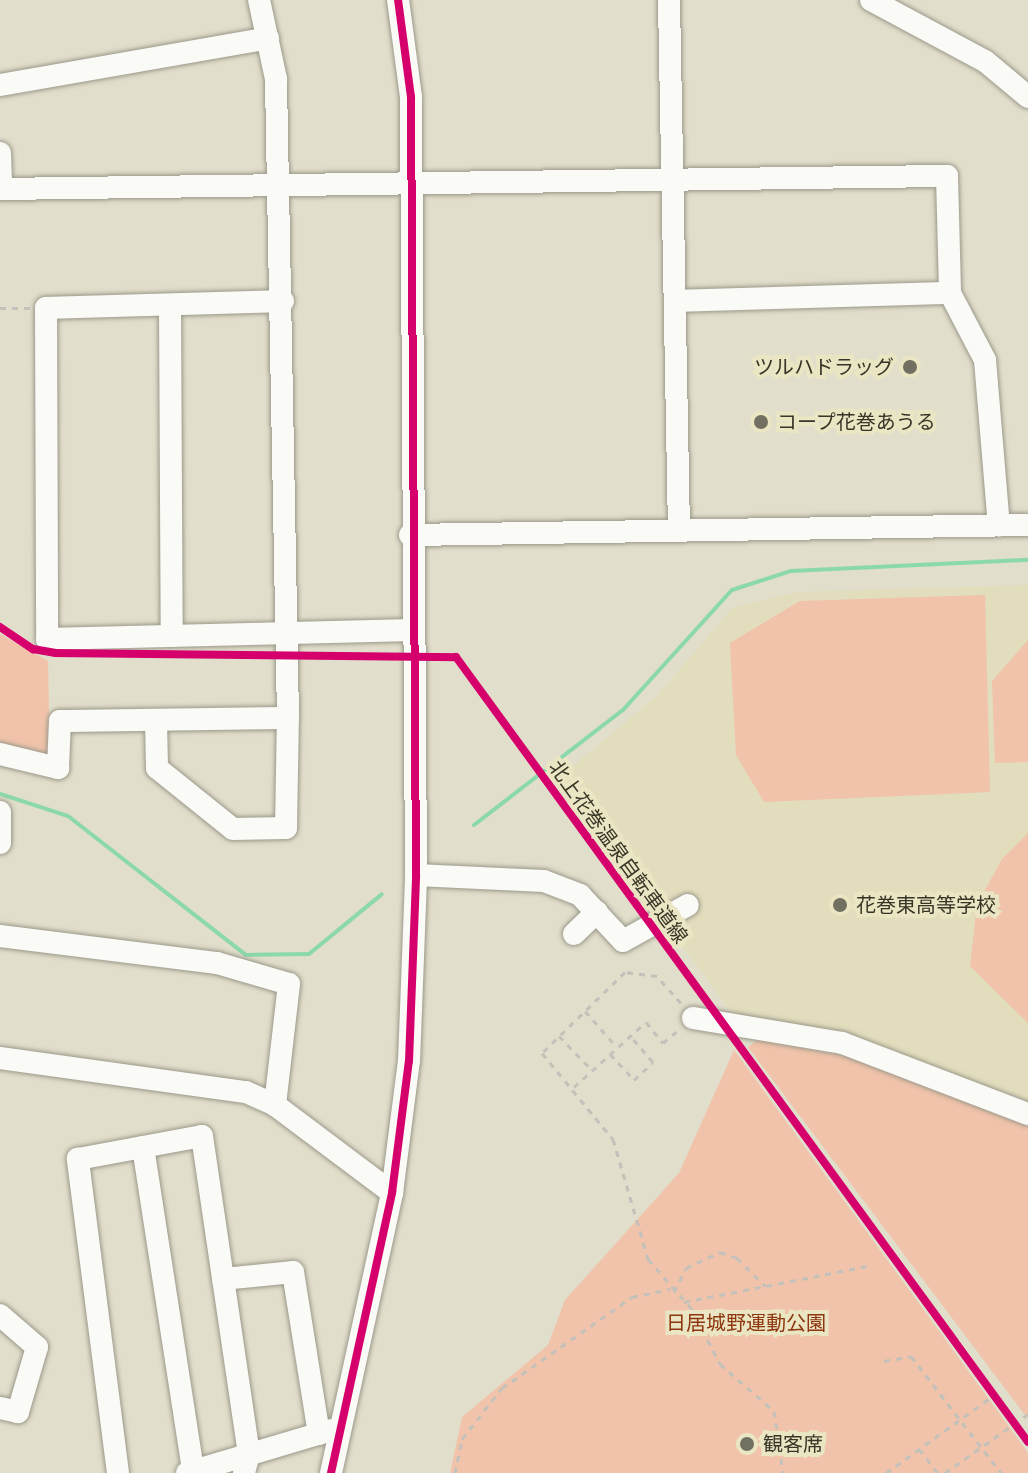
<!DOCTYPE html>
<html>
<head>
<meta charset="utf-8">
<style>
  body { margin:0 }
  #map { position:relative; width:1028px; height:1473px; overflow:hidden; background:#e1decb; font-family:"PT Sans Narrow","Noto Sans JP",sans-serif }
  div>[style] { position:absolute }
  [style*='--x'] { left:calc(var(--x)*1px); top:calc(var(--y)*1px); width:calc(var(--w)*1px); rotate:calc(var(--a)*1deg) }
  .built>* { inset:0; background:#e2ddbd }
  .green>* { inset:0; background:#f0c3aa }
  .stream>* { height:4px; margin:-2px; padding:0 2px; transform-origin:2px; border-radius:2px; background:#8bd8ac }
  .path>* { height:3px; margin-top:-1.5px; transform-origin:0; background:repeating-linear-gradient(90deg,#c3c1ba 0 6px,transparent 0 12px) }
  .roads { filter:drop-shadow(0 0 2px #9c998b) drop-shadow(0 0 2px #9c998b) }
  .minor>* { height:22px; margin:-11px; padding:0 11px; transform-origin:11px; border-radius:11px; background:#fafaf7 }
  .cycleway>* { height:8px; margin:-4px; padding:0 4px; transform-origin:4px; border-radius:4px; background:#d6006c }
  .dots>* { width:22px; height:22px; translate:-50% -50%; box-sizing:border-box; border:4px solid #eae5c2; border-radius:50% }
  span { translate:-50% -50%; white-space:nowrap; text-align:center; line-height:1.15; -webkit-text-stroke:8px #eae5c2; paint-order:stroke }
  .poi-label { font-size:20px; color:#373527 }
  .right { translate:-100% -50%; text-align:right }
  .left { translate:0 -50%; text-align:left }
  .street-label { font-size:20px; color:#373527 }
  .park-label { font-size:20px; color:#8d360f }
</style>
</head>
<body>
<div id="map">
  <div class="built">
    <div style="clip-path:polygon(1028px 585px,1028px 1114px,852px 1049px,746px 1033px,560px 777px,657px 696px,732px 608px,797px 592px)"></div>
  </div>
  <div class="green">
    <div style="clip-path:polygon(985px 595px,990px 792px,764px 802px,736px 755px,730px 643px,800px 601px)"></div>
    <div style="clip-path:polygon(0 634px,48px 661px,50px 760px,0 746px)"></div>
    <div style="clip-path:polygon(1028px 640px,1028px 762px,995px 763px,992px 681px)"></div>
    <div style="clip-path:polygon(1028px 833px,1028px 1023px,970px 966px,977px 905px,1002px 859px)"></div>
    <div style="clip-path:polygon(758px 1040px,847px 1056px,1028px 1126px,1028px 1419px,748px 1047px)"></div>
    <div style="clip-path:polygon(734px 1050px,1028px 1453px,1028px 1473px,450px 1473px,462px 1417px,548px 1345px,565px 1300px,679px 1173px)"></div>
  </div>
  <div class="stream">
    <div style="--x:0;--y:794;--w:71;--a:17.9"></div>
    <div style="--x:68;--y:816;--w:226;--a:38"></div>
    <div style="--x:246;--y:955;--w:63;--a:-0.9"></div>
    <div style="--x:309;--y:954;--w:94;--a:-39.4"></div>
    <div style="--x:474;--y:825;--w:188;--a:-37.7"></div>
    <div style="--x:623;--y:710;--w:162;--a:-47.8"></div>
    <div style="--x:732;--y:590;--w:62;--a:-17.9"></div>
    <div style="--x:791;--y:571;--w:237;--a:-2.7"></div>
  </div>
  <div class="path">
    <div style="--x:0;--y:308;--w:30;--a:0"></div>
    <div style="--x:681;--y:1003;--w:36;--a:-132"></div>
    <div style="--x:657;--y:976;--w:32;--a:-173"></div>
    <div style="--x:625;--y:972;--w:116;--a:135.7"></div>
    <div style="--x:542;--y:1053;--w:112;--a:50.5"></div>
    <div style="--x:613;--y:1139;--w:125;--a:73.7"></div>
    <div style="--x:648;--y:1259;--w:65;--a:48.7"></div>
    <div style="--x:691;--y:1308;--w:63;--a:62.6"></div>
    <div style="--x:720;--y:1364;--w:72;--a:41"></div>
    <div style="--x:774;--y:1411;--w:63;--a:81.7"></div>
    <div style="--x:585;--y:1011;--w:48;--a:48.4"></div>
    <div style="--x:559;--y:1036;--w:47;--a:45.9"></div>
    <div style="--x:610;--y:1054;--w:35;--a:47"></div>
    <div style="--x:634;--y:1080;--w:26;--a:-43"></div>
    <div style="--x:653;--y:1062;--w:35;--a:-131"></div>
    <div style="--x:574;--y:1087;--w:97;--a:-42.1"></div>
    <div style="--x:646;--y:1022;--w:27;--a:51"></div>
    <div style="--x:663;--y:1043;--w:23;--a:-40"></div>
    <div style="--x:674;--y:1292;--w:27;--a:-63"></div>
    <div style="--x:686;--y:1268;--w:38;--a:-25"></div>
    <div style="--x:720;--y:1252;--w:18;--a:19"></div>
    <div style="--x:737;--y:1258;--w:40;--a:45"></div>
    <div style="--x:684;--y:1302;--w:187;--a:-11.1"></div>
    <div style="--x:884;--y:1361;--w:27;--a:-10"></div>
    <div style="--x:911;--y:1356;--w:148;--a:52.4"></div>
    <div style="--x:919;--y:1449;--w:31;--a:52"></div>
    <div style="--x:455;--y:1473;--w:35;--a:-78"></div>
    <div style="--x:462;--y:1439;--w:65;--a:-51.9"></div>
    <div style="--x:502;--y:1388;--w:159;--a:-35"></div>
    <div style="--x:632;--y:1297;--w:39;--a:-12"></div>
    <div style="--x:886;--y:1473;--w:133;--a:-35.8"></div>
    <div style="--x:945;--y:1473;--w:102;--a:-35.4"></div>
  </div>
  <div class="roads">
    <div class="minor">
      <div style="--x:669;--y:0;--w:531;--a:88.92"></div>
      <div style="--x:871;--y:0;--w:129;--a:28.2"></div>
      <div style="--x:985;--y:61;--w:56;--a:39.9"></div>
      <div style="--x:0;--y:85;--w:272;--a:-9.9"></div>
      <div style="--x:0;--y:153;--w:36;--a:88"></div>
      <div style="--x:0;--y:189;--w:947;--a:-0.79"></div>
      <div style="--x:947;--y:176;--w:117;--a:88.5"></div>
      <div style="--x:283;--y:301;--w:237;--a:178.3"></div>
      <div style="--x:46;--y:308;--w:331;--a:89.8"></div>
      <div style="--x:47;--y:639;--w:365;--a:-1.4"></div>
      <div style="--x:675;--y:301;--w:275;--a:-1.7"></div>
      <div style="--x:950;--y:293;--w:76;--a:62.4"></div>
      <div style="--x:985;--y:360;--w:166;--a:85.2"></div>
      <div style="--x:170;--y:306;--w:330;--a:89.7"></div>
      <div style="--x:410;--y:535;--w:618;--a:-0.93"></div>
      <div style="--x:156;--y:720;--w:48;--a:88.8"></div>
      <div style="--x:157;--y:768;--w:97;--a:38.8"></div>
      <div style="--x:233;--y:829;--w:53;--a:-1.1"></div>
      <div style="--x:286;--y:828;--w:110;--a:-89"></div>
      <div style="--x:0;--y:754;--w:60;--a:13.6"></div>
      <div style="--x:58;--y:768;--w:47;--a:-87.6"></div>
      <div style="--x:60;--y:721;--w:228;--a:-0.8"></div>
      <div style="--x:288;--y:718;--w:639;--a:-91.08"></div>
      <div style="--x:276;--y:79;--w:81;--a:-102.1"></div>
      <div style="--x:0;--y:812;--w:31;--a:90"></div>
      <div style="--x:416;--y:875;--w:128;--a:2.7"></div>
      <div style="--x:544;--y:881;--w:39;--a:21"></div>
      <div style="--x:580;--y:895;--w:63;--a:46.9"></div>
      <div style="--x:623;--y:941;--w:74;--a:-29"></div>
      <div style="--x:574;--y:934;--w:32;--a:-44"></div>
      <div style="--x:0;--y:936;--w:219;--a:7.1"></div>
      <div style="--x:217;--y:963;--w:75;--a:16.3"></div>
      <div style="--x:289;--y:984;--w:122;--a:96.6"></div>
      <div style="--x:693;--y:1018;--w:151;--a:9.5"></div>
      <div style="--x:842;--y:1043;--w:199;--a:20.9"></div>
      <div style="--x:0;--y:1058;--w:248;--a:7.9"></div>
      <div style="--x:246;--y:1092;--w:32;--a:24"></div>
      <div style="--x:275;--y:1105;--w:146;--a:36.9"></div>
      <div style="--x:143;--y:1147;--w:328;--a:81.2"></div>
      <div style="--x:223;--y:1279;--w:70;--a:-5.7"></div>
      <div style="--x:293;--y:1272;--w:164;--a:80.9"></div>
      <div style="--x:0;--y:1315;--w:49;--a:40.9"></div>
      <div style="--x:37;--y:1347;--w:68;--a:106.3"></div>
      <div style="--x:18;--y:1412;--w:18;--a:-167"></div>
      <div style="--x:118;--y:1473;--w:317;--a:-97.3"></div>
      <div style="--x:78;--y:1159;--w:126;--a:-10.5"></div>
      <div style="--x:202;--y:1136;--w:321;--a:81.6"></div>
      <div style="--x:249;--y:1454;--w:20;--a:105"></div>
      <div style="--x:187;--y:1473;--w:150;--a:-16.6"></div>
      <div style="--x:331;--y:1473;--w:287;--a:-77.7"></div>
      <div style="--x:392;--y:1193;--w:133;--a:-82.7"></div>
      <div style="--x:409;--y:1061;--w:186;--a:-87.8"></div>
      <div style="--x:416;--y:875;--w:778;--a:-90.37"></div>
      <div style="--x:411;--y:97;--w:98;--a:-97.6"></div>
    </div>
  </div>
  <div class="cycleway">
    <div style="--x:0;--y:627;--w:40;--a:34"></div>
    <div style="--x:33;--y:649;--w:23;--a:10"></div>
    <div style="--x:56;--y:653;--w:400;--a:0.6"></div>
    <div style="--x:456;--y:657;--w:971;--a:53.92"></div>
    <div style="--x:331;--y:1473;--w:287;--a:-77.7"></div>
    <div style="--x:392;--y:1193;--w:133;--a:-82.7"></div>
    <div style="--x:409;--y:1061;--w:186;--a:-87.8"></div>
    <div style="--x:416;--y:875;--w:778;--a:-90.37"></div>
    <div style="--x:411;--y:97;--w:98;--a:-97.6"></div>
  </div>
  <div class="dots">
    <div style="left:910px;top:367px;background:#727060"></div>
    <div style="left:761px;top:422px;background:#727060"></div>
    <div style="left:840px;top:905px;background:#727060"></div>
    <div style="left:747px;top:1444px;background:#727060"></div>
  </div>
  <div class="poi-label">
    <span class="right" style="left:894px;top:367px">ツルハドラッグ</span>
    <span class="left" style="left:777px;top:422px">コープ花巻あうる</span>
    <span class="left" style="left:856px;top:905px">花巻東高等学校</span>
    <span class="left" style="left:763px;top:1444px">観客席</span>
  </div>
  <div class="street-label">
    <span style="left:618px;top:852px;rotate:54deg">北上花巻温泉自転車道線</span>
  </div>
  <div class="park-label">
    <span style="left:746px;top:1323px">日居城野運動公園</span>
  </div>
</div>
</body>
</html>
